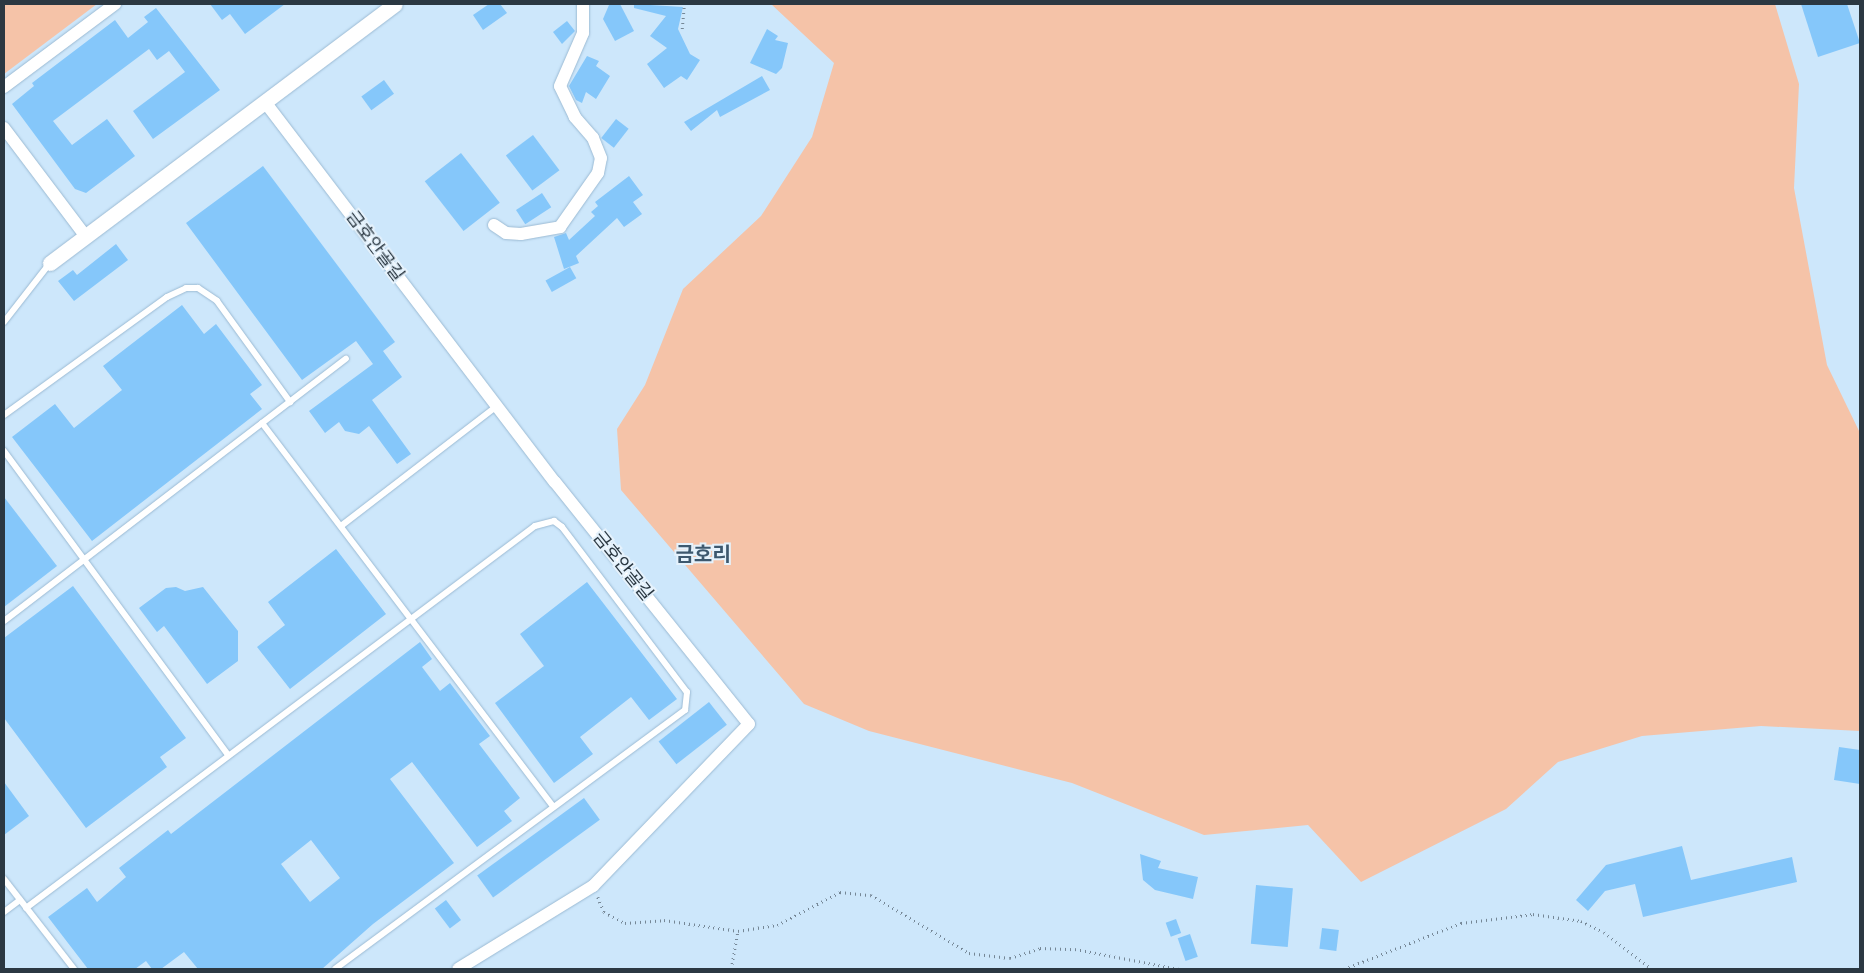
<!DOCTYPE html>
<html>
<head>
<meta charset="utf-8">
<style>
  body { margin:0 }
  #map { position:relative; width:1864px; height:973px; overflow:hidden; background:#cde7fb; font-family:Helvetica,"Noto Sans KR",sans-serif }
  div>[style] { position:absolute }
  [style*='--x'] { left:calc(var(--x)*1px); top:calc(var(--y)*1px); width:calc(var(--w)*1px); rotate:calc(var(--a)*1deg) }
  .green>* { inset:0; background:#f5c3a8 }
  .building>* { inset:0; background:#85c7fa; transform-origin:0 0 }
  .path>* { height:2.5px; margin-top:-1.25px; transform-origin:0; background:repeating-linear-gradient(90deg,#758796 0 1px,transparent 0 5px) }
  .roads { filter:drop-shadow(0 0 1px #9bbad3) drop-shadow(0 0 1px #9bbad3) }
  .service>* { height:6px; margin:-3px; padding:0 3px; transform-origin:3px; border-radius:3px; background:#fff }
  .minor>* { height:12px; margin:-6px; padding:0 6px; transform-origin:6px; border-radius:6px; background:#fff }
  .tertiary>* { height:15px; margin:-7.5px; padding:0 7.5px; transform-origin:7.5px; border-radius:7.5px; background:#fff }
  span { translate:-50% -50%; white-space:nowrap; text-align:center; line-height:1.15; -webkit-text-stroke:4px #e5f2fc; paint-order:stroke }
  .street-label { font-size:18px; color:#2b3842 }
  .quarter-label { font-size:20px; color:#3d586e; font-weight:700 }
  .frame { position:absolute; inset:0; border:5px solid #2b3842; pointer-events:none }
</style>
</head>
<body>
<div id="map">
  <div class="green">
    <div style="clip-path:polygon(4px 4px,97px 4px,4px 74px)"></div>
    <div style="clip-path:polygon(771px 4px,1775px 4px,1799px 84px,1794px 188px,1827px 365px,1860px 433px,1860px 731px,1761px 726px,1642px 736px,1558px 762px,1506px 809px,1361px 882px,1308px 825px,1204px 835px,1072px 783px,869px 731px,804px 704px,621px 490px,617px 429px,645px 385px,683px 289px,761px 216px,812px 137px,834px 63px)"></div>
  </div>
  <div class="building">
    <div style="clip-path:polygon(210px 4px,285px 4px,245px 34px,230px 14px,222px 20px)"></div>
    <div style="clip-path:polygon(489px 4px,500px 4px,507px 13px,483px 30px,473px 15px)"></div>
    <div style="clip-path:polygon(620px 4px,634px 31px,615px 41px,603px 19px,609px 5px)"></div>
    <div style="clip-path:polygon(634px 4px,683px 7px,678px 29px,690px 54px,700px 60px,687px 80px,681px 76px,664px 88px,647px 64px,667px 48px,650px 36px,666px 16px,634px 8px)"></div>
    <div style="clip-path:polygon(1801px 4px,1847px 4px,1860px 43px,1818px 57px)"></div>
    <div style="clip-path:polygon(156px 8px,220px 90px,153px 139px,133px 111px,185px 72px,169px 51px,157px 60px,149px 49px,53px 121px,72px 145px,107px 119px,135px 156px,86px 193px,75px 189px,12px 104px,34px 86px,32px 83px,115px 20px,128px 38px,148px 22px,144px 17px)"></div>
    <div style="clip-path:polygon(567px 21px,575px 31px,562px 44px,553px 32px)"></div>
    <div style="clip-path:polygon(767px 29px,778px 36px,775px 40px,788px 43px,782px 68px,776px 74px,750px 63px)"></div>
    <div style="clip-path:polygon(587px 56px,599px 61px,596px 66px,610px 76px,596px 99px,586px 92px,582px 103px,576px 100px,569px 86px)"></div>
    <div style="clip-path:polygon(762px 76px,770px 90px,720px 117px,717px 110px,691px 131px,684px 122px)"></div>
    <div style="left:384px;top:80px;width:17px;height:28px;rotate:54deg"></div>
    <div style="left:616px;top:119px;width:16px;height:24px;rotate:38deg"></div>
    <div style="left:533px;top:135px;width:44px;height:34px;rotate:53deg"></div>
    <div style="left:461px;top:153px;width:63px;height:46px;rotate:52deg"></div>
    <div style="clip-path:polygon(263px 166px,395px 342px,383px 351px,402px 377px,372px 400px,411px 454px,397px 464px,369px 426px,359px 434px,345px 431px,339px 422px,325px 433px,309px 411px,373px 364px,356px 341px,302px 380px,186px 223px)"></div>
    <div style="clip-path:polygon(629px 176px,643px 195px,633px 202px,642px 214px,624px 227px,617px 218px,576px 256px,579px 263px,564px 269px,554px 237px,566px 233px,569px 240px,595px 216px,591px 212px,598px 206px,595px 202px)"></div>
    <div style="left:542px;top:193px;width:17px;height:31px;rotate:57deg"></div>
    <div style="clip-path:polygon(116px 244px,128px 260px,74px 301px,58px 281px,73px 270px,77px 275px)"></div>
    <div style="left:570px;top:267px;width:13px;height:28px;rotate:61deg"></div>
    <div style="clip-path:polygon(182px 305px,204px 334px,216px 324px,262px 385px,250px 394px,262px 409px,92px 541px,12px 437px,55px 404px,74px 428px,122px 390px,103px 366px)"></div>
    <div style="clip-path:polygon(4px 497px,57px 566px,4px 607px)"></div>
    <div style="clip-path:polygon(336px 549px,386px 614px,290px 689px,257px 647px,285px 625px,268px 602px)"></div>
    <div style="clip-path:polygon(587px 582px,677px 699px,649px 720px,631px 697px,580px 737px,593px 754px,554px 783px,495px 703px,544px 666px,520px 634px)"></div>
    <div style="clip-path:polygon(73px 586px,186px 738px,160px 757px,167px 767px,86px 828px,4px 718px,4px 638px)"></div>
    <div style="clip-path:polygon(176px 587px,185px 591px,203px 587px,238px 631px,238px 661px,207px 684px,164px 626px,157px 632px,139px 608px,166px 588px)"></div>
    <div style="clip-path:polygon(evenodd,420px 642px,432px 659px,422px 667px,440px 691px,450px 683px,490px 736px,479px 744px,520px 798px,504px 811px,512px 821px,477px 847px,412px 762px,390px 779px,454px 863px,373px 924px,322px 969px,198px 969px,184px 952px,161px 969px,152px 969px,146px 961px,135px 969px,88px 969px,48px 917px,87px 888px,97px 902px,126px 877px,119px 868px,168px 830px,171px 834px,420px 642px,311px 840px,340px 878px,310px 902px,281px 864px,311px 840px)"></div>
    <div style="left:709px;top:702px;width:29px;height:64px;rotate:52deg"></div>
    <div style="clip-path:polygon(1839px 747px,1860px 750px,1860px 784px,1834px 780px)"></div>
    <div style="clip-path:polygon(4px 782px,29px 816px,4px 835px)"></div>
    <div style="left:584px;top:798px;width:27px;height:132px;rotate:54deg"></div>
    <div style="clip-path:polygon(1682px 846px,1691px 880px,1792px 857px,1797px 882px,1643px 917px,1635px 884px,1605px 891px,1588px 911px,1576px 900px,1606px 865px)"></div>
    <div style="clip-path:polygon(1140px 854px,1161px 861px,1158px 868px,1198px 877px,1193px 899px,1155px 890px,1143px 880px)"></div>
    <div style="left:1256px;top:885px;width:37px;height:59px;rotate:5deg"></div>
    <div style="left:446px;top:900px;width:25px;height:14px;rotate:53deg"></div>
    <div style="left:1176px;top:919px;width:15px;height:11px;rotate:70deg"></div>
    <div style="left:1322px;top:928px;width:17px;height:21px;rotate:7deg"></div>
    <div style="left:1190px;top:934px;width:24px;height:13px;rotate:71deg"></div>
  </div>
  <div class="path">
    <div style="--x:682;--y:29;--w:25;--a:-85"></div>
    <div style="--x:598;--y:897;--w:16;--a:68"></div>
    <div style="--x:604;--y:912;--w:24;--a:28"></div>
    <div style="--x:625;--y:923;--w:39;--a:-4"></div>
    <div style="--x:664;--y:920;--w:75;--a:8.5"></div>
    <div style="--x:738;--y:931;--w:39;--a:-9"></div>
    <div style="--x:777;--y:925;--w:71;--a:-27.6"></div>
    <div style="--x:840;--y:892;--w:31;--a:6"></div>
    <div style="--x:871;--y:895;--w:114;--a:30.6"></div>
    <div style="--x:969;--y:953;--w:41;--a:7"></div>
    <div style="--x:1010;--y:958;--w:32;--a:-18"></div>
    <div style="--x:1040;--y:948;--w:35;--a:2"></div>
    <div style="--x:1075;--y:949;--w:106;--a:10.9"></div>
    <div style="--x:731;--y:969;--w:39;--a:-80"></div>
    <div style="--x:1344;--y:969;--w:126;--a:-21.5"></div>
    <div style="--x:1461;--y:923;--w:73;--a:-7.1"></div>
    <div style="--x:1533;--y:914;--w:49;--a:8.3"></div>
    <div style="--x:1581;--y:921;--w:25;--a:26"></div>
    <div style="--x:1604;--y:932;--w:61;--a:37.6"></div>
  </div>
  <div class="roads">
    <div class="service">
      <div style="--x:4;--y:322;--w:75;--a:-52.1"></div>
      <div style="--x:4;--y:415;--w:201;--a:-35.9"></div>
      <div style="--x:167;--y:297;--w:21;--a:-25"></div>
      <div style="--x:186;--y:288;--w:12;--a:0"></div>
      <div style="--x:198;--y:288;--w:23;--a:34"></div>
      <div style="--x:217;--y:301;--w:125;--a:54.1"></div>
      <div style="--x:262;--y:423;--w:482;--a:52.8"></div>
      <div style="--x:4;--y:451;--w:376;--a:53.6"></div>
      <div style="--x:341;--y:526;--w:197;--a:-37.6"></div>
      <div style="--x:4;--y:621;--w:431;--a:-37.5"></div>
      <div style="--x:4;--y:879;--w:114;--a:52.1"></div>
      <div style="--x:26;--y:908;--w:636;--a:-36.89"></div>
      <div style="--x:535;--y:526;--w:20;--a:-15"></div>
      <div style="--x:554;--y:521;--w:10;--a:37"></div>
      <div style="--x:562;--y:527;--w:207;--a:52.9"></div>
      <div style="--x:687;--y:692;--w:18;--a:96"></div>
      <div style="--x:685;--y:710;--w:435;--a:143.5"></div>
      <div style="--x:4;--y:912;--w:20;--a:-37"></div>
    </div>
    <div class="minor">
      <div style="--x:4;--y:87;--w:139;--a:-36.8"></div>
      <div style="--x:265;--y:102;--w:478;--a:52.7"></div>
      <div style="--x:555;--y:482;--w:310;--a:51.3"></div>
      <div style="--x:749;--y:724;--w:225;--a:133.9"></div>
      <div style="--x:593;--y:886;--w:158;--a:148.4"></div>
      <div style="--x:4;--y:128;--w:133;--a:53"></div>
      <div style="--x:494;--y:225;--w:14;--a:34"></div>
      <div style="--x:506;--y:233;--w:15;--a:4"></div>
      <div style="--x:521;--y:234;--w:40;--a:-10"></div>
      <div style="--x:560;--y:227;--w:66;--a:-54.9"></div>
      <div style="--x:598;--y:173;--w:15;--a:-79"></div>
      <div style="--x:601;--y:158;--w:22;--a:-112"></div>
      <div style="--x:593;--y:138;--w:28;--a:-131"></div>
      <div style="--x:575;--y:117;--w:34;--a:-116"></div>
      <div style="--x:560;--y:86;--w:58;--a:-66.5"></div>
      <div style="--x:583;--y:33;--w:29;--a:-90"></div>
    </div>
    <div class="tertiary">
      <div style="--x:50;--y:263;--w:431;--a:-36.9"></div>
    </div>
  </div>
  <div class="street-label">
    <span style="left:375px;top:246px;rotate:53deg">금호안골길</span>
    <span style="left:623px;top:566px;rotate:51deg">금호안골길</span>
  </div>
  <div class="quarter-label">
    <span style="left:703px;top:554px">금호리</span>
  </div>
  <div class="frame"></div>
</div>
</body>
</html>
